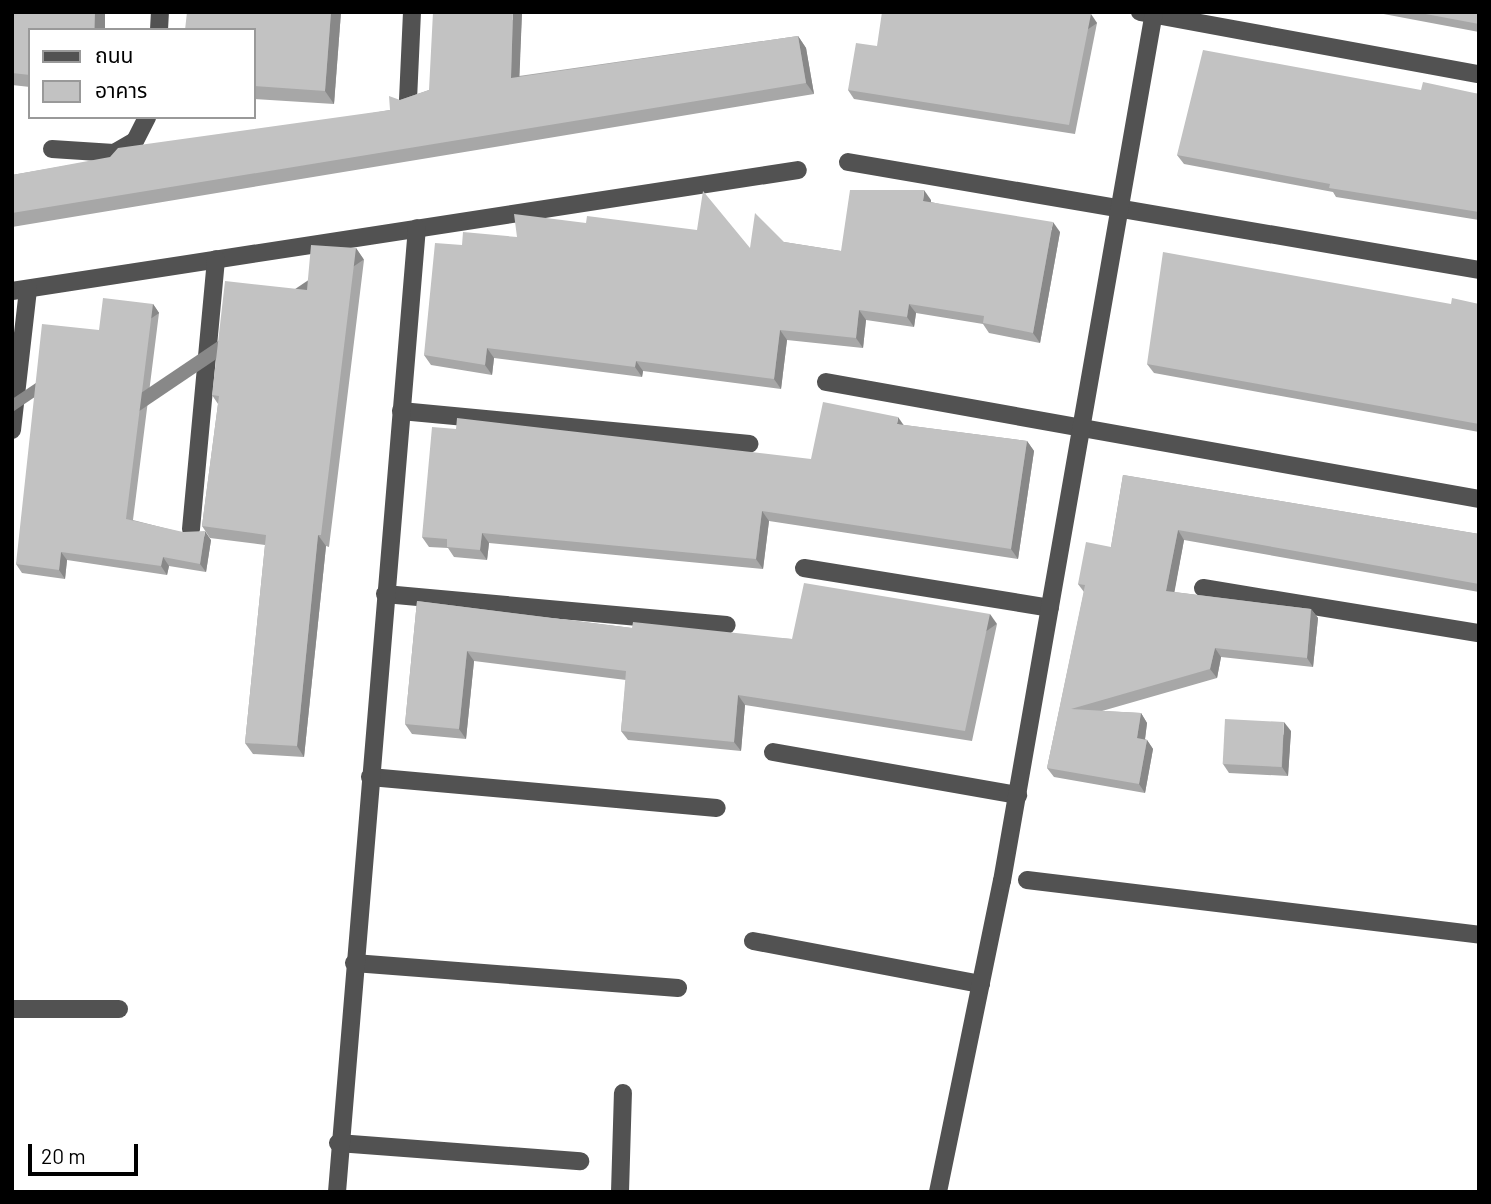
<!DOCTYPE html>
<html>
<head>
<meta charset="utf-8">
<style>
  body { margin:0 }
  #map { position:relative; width:1491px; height:1204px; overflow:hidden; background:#fff; font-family:Barlow,"Noto Sans Thai",sans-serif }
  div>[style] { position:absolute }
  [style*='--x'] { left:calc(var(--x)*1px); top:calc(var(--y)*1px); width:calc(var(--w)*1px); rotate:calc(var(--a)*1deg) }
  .minor>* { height:18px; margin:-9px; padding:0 9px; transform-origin:9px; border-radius:9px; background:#525252 }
  .wall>* { inset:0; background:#a7a7a7 }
  .shaded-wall>* { inset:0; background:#888; transform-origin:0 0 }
  .building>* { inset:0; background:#c2c2c2; transform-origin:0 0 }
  span { translate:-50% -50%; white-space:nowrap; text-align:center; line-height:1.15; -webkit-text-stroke:5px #fff; paint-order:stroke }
  .frame { position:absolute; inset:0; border:14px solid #000; pointer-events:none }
  .legend { position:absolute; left:28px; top:28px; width:228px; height:91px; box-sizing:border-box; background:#fff; border:2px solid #999; margin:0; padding:9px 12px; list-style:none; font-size:21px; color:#000 }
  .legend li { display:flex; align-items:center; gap:14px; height:35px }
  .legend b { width:35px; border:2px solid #999 }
  .scale { position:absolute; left:28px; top:1144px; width:110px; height:32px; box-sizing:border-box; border:4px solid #000; border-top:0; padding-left:9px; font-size:21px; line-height:24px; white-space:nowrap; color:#000; -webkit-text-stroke:5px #fff; paint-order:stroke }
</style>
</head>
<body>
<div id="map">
  <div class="minor">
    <div style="--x:1140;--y:12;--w:345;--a:10.4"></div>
    <div style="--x:159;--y:30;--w:18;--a:-87"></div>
    <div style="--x:408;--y:100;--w:88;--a:-87.4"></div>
    <div style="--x:52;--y:149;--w:62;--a:3.7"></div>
    <div style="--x:114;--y:153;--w:24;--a:-30"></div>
    <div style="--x:135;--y:141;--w:27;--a:-63"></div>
    <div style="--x:848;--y:162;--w:640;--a:9.71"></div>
    <div style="--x:12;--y:291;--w:795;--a:-8.75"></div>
    <div style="--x:826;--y:382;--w:663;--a:10.16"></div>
    <div style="--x:401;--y:411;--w:350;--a:5.4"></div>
    <div style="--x:12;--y:430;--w:142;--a:-83.5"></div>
    <div style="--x:191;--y:529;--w:271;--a:-84.7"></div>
    <div style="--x:804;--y:568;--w:249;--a:9.2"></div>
    <div style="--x:1203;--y:588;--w:280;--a:9.3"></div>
    <div style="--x:385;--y:594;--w:343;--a:5.2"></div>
    <div style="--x:773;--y:752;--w:249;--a:10"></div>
    <div style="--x:370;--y:777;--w:348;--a:5.1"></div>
    <div style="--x:1027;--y:880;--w:455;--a:6.9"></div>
    <div style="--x:753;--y:941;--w:232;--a:10.7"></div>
    <div style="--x:354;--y:963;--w:325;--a:4.4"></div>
    <div style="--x:12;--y:1009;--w:107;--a:0"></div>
    <div style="--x:338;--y:1143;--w:243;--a:4.3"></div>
    <div style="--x:337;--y:1192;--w:967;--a:-85.26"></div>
    <div style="--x:620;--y:1192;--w:99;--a:-88.3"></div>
    <div style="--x:938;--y:1192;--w:318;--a:-78.4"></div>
    <div style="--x:1002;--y:881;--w:882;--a:-80.08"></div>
  </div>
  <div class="wall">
    <div style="clip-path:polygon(12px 12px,105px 12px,104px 30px,30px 30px,30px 87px,12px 85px)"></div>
    <div style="clip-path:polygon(341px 12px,334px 104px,254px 99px,254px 30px)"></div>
    <div style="clip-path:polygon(522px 12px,519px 76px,798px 36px,806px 48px,814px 94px,12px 227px,12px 175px,390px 110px,400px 100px,429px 90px)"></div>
    <div style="clip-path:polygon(1373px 12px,1479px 12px,1479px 32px)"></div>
    <div style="clip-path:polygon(1097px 23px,1075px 134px,854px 99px,848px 90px,877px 46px)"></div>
    <div style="clip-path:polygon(1421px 90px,1479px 94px,1479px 220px,1336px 197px,1333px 192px,1184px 164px,1177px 155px)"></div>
    <div style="clip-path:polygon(931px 200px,931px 202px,1060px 232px,1040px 343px,989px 333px,983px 324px,916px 313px,914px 327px,866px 320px,863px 348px,787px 340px,781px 389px,643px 371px,642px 377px,494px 358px,492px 375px,431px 365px,424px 355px,462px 245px,517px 237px,750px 248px,784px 242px,841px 251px)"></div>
    <div style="clip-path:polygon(356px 248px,364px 260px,329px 547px,326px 546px,304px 757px,253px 754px,245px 743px,265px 545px,210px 538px,202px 526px,218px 404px,212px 395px,307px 290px)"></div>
    <div style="clip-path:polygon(153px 304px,159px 313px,133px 520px,211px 540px,206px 572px,169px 566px,167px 575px,67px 560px,65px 579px,22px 573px,16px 564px,99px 330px)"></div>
    <div style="clip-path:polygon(1451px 304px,1479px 304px,1479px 432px,1154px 373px,1147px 364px)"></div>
    <div style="clip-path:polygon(904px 425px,1027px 441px,1034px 451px,1018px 559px,769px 521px,763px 569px,489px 543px,487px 560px,454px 557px,448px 548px,429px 547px,422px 537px,811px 459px)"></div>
    <div style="clip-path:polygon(1123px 475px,1479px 534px,1479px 592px,1184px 540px,1174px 592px,1311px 609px,1318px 618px,1313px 667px,1221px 657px,1217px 678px,1102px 711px,1141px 713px,1147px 723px,1145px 739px,1147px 740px,1153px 749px,1145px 793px,1054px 777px,1047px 768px,1084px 592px,1078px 584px,1111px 547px)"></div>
    <div style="clip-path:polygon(417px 601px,632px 628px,792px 639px,997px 624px,972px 741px,745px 705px,741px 751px,628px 740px,621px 731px,626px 680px,474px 661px,466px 739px,412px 734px,405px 724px)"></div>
    <div style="clip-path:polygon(1291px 731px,1288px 776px,1229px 773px,1223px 764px)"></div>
  </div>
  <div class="shaded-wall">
    <div style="left:95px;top:12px;width:10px;height:18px"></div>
    <div style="clip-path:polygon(331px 12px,341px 12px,334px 104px,325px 91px)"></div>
    <div style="clip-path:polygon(513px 12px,522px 12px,519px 89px,511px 78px)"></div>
    <div style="left:1091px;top:14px;width:11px;height:113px;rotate:56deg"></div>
    <div style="clip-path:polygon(798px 36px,806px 48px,814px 94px,806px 83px)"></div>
    <div style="clip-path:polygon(924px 190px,931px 200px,930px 211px,923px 201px)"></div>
    <div style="clip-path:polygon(1053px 222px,1060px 232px,1040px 343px,1033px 333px)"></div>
    <div style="left:356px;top:248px;width:14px;height:289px;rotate:56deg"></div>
    <div style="left:153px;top:304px;width:11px;height:217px;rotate:56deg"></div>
    <div style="clip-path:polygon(909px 304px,916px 313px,914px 327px,907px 317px)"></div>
    <div style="clip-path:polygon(859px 310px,866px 320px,863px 348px,856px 338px)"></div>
    <div style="clip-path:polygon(780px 330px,787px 340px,781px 389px,774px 379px)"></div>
    <div style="clip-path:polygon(487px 348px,494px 358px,492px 375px,485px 365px)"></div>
    <div style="clip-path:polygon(636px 361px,643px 371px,642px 377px,635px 367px)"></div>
    <div style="clip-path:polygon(898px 417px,905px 427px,897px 424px)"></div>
    <div style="clip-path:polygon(1027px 441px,1034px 451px,1018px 559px,1011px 549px)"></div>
    <div style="clip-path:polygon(762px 511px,769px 521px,763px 569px,756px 559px)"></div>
    <div style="clip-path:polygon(1178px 530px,1184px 540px,1173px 600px,1166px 591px)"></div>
    <div style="clip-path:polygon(205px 531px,211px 540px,206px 572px,200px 564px)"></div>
    <div style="clip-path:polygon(482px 533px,489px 543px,487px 560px,480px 550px)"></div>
    <div style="clip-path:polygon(318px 535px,326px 546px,304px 757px,297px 746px)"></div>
    <div style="clip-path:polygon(61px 552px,67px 560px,65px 579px,59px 570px)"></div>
    <div style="clip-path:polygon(163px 557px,169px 566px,167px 575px,161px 566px)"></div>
    <div style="clip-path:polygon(1311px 609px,1318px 618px,1313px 667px,1307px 658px)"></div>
    <div style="left:990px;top:614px;width:12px;height:120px;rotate:55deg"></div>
    <div style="clip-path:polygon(1215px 648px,1221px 657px,1217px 678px,1210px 669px)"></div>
    <div style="clip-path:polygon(467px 651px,474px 661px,466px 739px,459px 729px)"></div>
    <div style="clip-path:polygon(738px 695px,745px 705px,741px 751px,734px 742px)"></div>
    <div style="clip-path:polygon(1141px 713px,1147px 723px,1144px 747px,1137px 738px)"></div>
    <div style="clip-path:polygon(1284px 722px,1291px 731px,1288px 776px,1282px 767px)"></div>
    <div style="clip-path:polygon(1147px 740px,1153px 749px,1145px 793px,1139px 784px)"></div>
  </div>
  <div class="building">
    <div style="clip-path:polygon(12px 12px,95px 12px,94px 30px,30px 30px,30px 75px,12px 73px)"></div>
    <div style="clip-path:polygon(187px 12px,331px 12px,325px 91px,254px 86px,254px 30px,185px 30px)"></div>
    <div style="clip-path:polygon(433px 12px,513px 12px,511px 78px,798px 36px,806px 83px,12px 213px,12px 175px,110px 157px,118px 148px,390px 110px,389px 96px,400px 100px,429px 90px)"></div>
    <div style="clip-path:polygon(882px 12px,1080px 12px,1091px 14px,1069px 125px,848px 90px,856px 43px,877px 46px)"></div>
    <div style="clip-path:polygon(1415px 12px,1479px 12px,1479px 24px)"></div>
    <div style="clip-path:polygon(1203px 50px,1421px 90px,1423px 82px,1479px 94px,1479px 212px,1329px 188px,1330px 184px,1177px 155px)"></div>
    <div style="clip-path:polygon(850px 190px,924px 190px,923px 201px,1053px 222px,1033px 333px,983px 323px,984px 316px,909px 304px,907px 317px,859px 310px,856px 338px,780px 330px,774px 379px,636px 361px,635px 367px,487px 348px,485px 365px,424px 355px,435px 243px,462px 245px,463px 232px,517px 237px,514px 214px,586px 223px,587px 216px,697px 230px,703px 191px,750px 248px,755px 213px,784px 242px,841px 251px)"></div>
    <div style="clip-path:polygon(311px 245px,356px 248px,321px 535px,318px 535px,297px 746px,245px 743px,266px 535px,202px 526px,219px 396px,212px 395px,225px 281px,307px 290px)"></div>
    <div style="clip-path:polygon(1163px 252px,1451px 304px,1452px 298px,1479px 304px,1479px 424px,1147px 364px)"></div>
    <div style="clip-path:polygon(103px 298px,153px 304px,126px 519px,183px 532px,205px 531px,200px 564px,163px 557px,161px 566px,61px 552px,59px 570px,16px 564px,42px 324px,99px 330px)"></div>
    <div style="clip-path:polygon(823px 402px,898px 417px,897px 424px,1027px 441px,1011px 549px,762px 511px,756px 559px,482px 533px,480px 550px,447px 547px,447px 539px,422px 537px,432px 427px,456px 429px,457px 418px,811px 459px)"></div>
    <div style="clip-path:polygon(1123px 475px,1479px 534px,1479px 584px,1178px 530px,1166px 591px,1311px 609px,1307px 658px,1215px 648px,1210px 669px,1071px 709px,1141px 713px,1137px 738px,1147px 740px,1139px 784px,1047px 768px,1085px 585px,1078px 584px,1086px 542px,1111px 547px)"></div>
    <div style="clip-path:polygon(804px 583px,990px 614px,965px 731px,738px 695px,734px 742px,621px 731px,626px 671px,467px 651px,459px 729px,405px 724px,417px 601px,632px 628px,633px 622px,792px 639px)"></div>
    <div style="left:1225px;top:719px;width:59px;height:45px;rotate:3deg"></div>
  </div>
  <div class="frame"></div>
  <ul class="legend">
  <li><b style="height:9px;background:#525252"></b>ถนน</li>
  <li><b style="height:19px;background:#c2c2c2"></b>อาคาร</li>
  </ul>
  <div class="scale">20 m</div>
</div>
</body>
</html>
